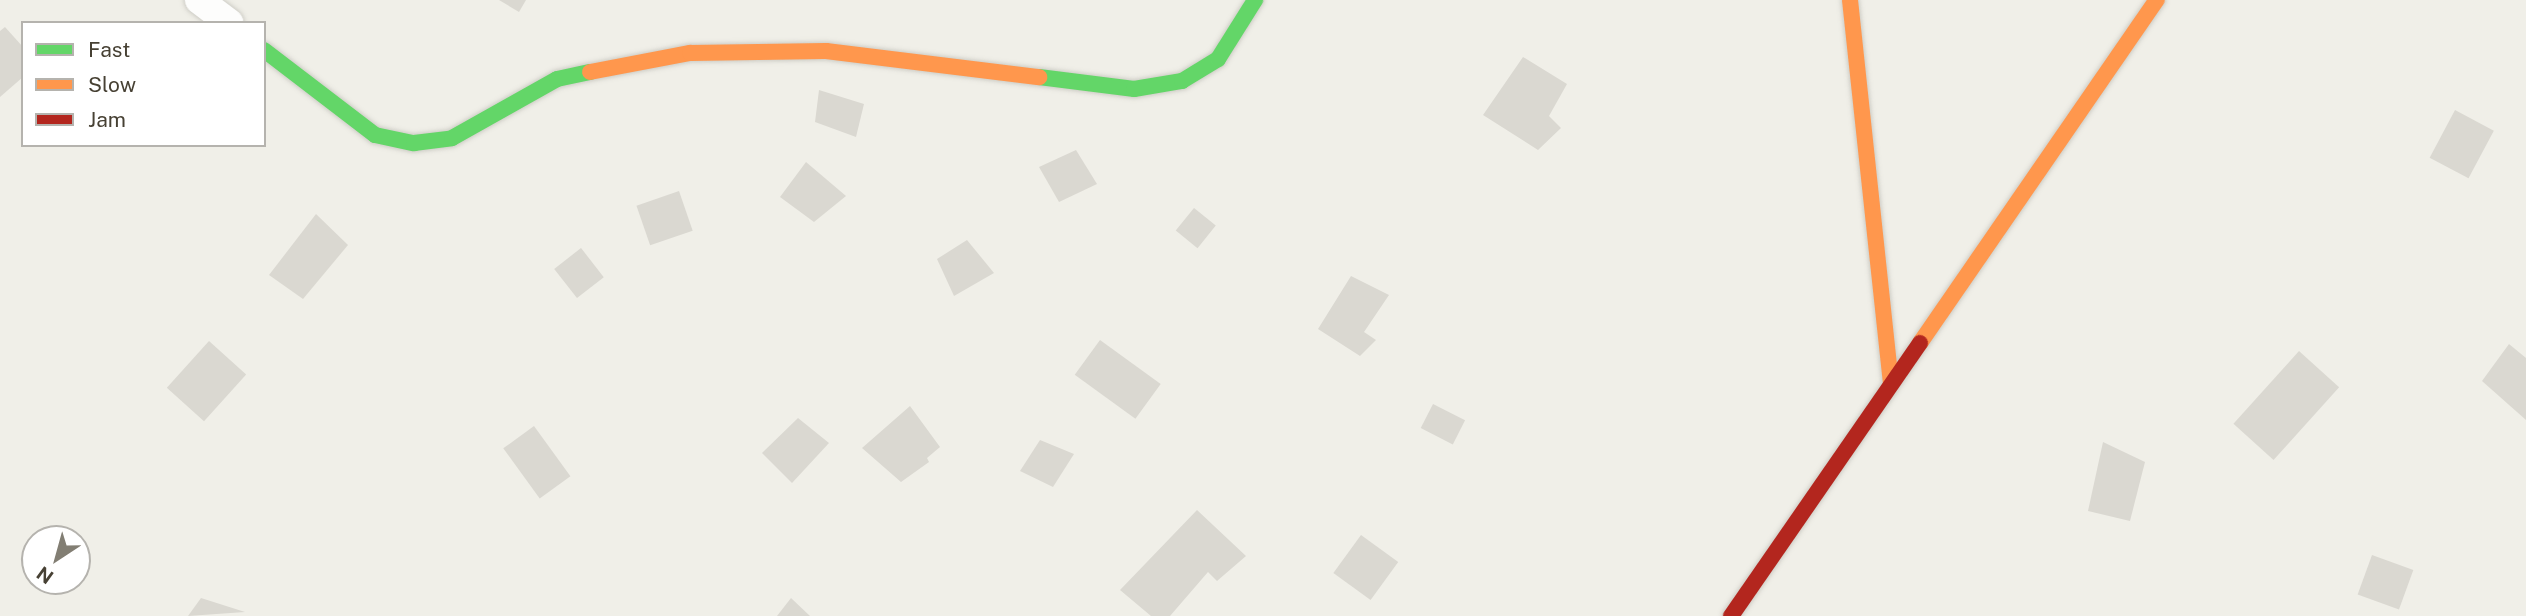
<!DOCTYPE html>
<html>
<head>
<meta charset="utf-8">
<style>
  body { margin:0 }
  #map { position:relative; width:2526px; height:616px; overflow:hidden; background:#f0efe8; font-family:"Public Sans",sans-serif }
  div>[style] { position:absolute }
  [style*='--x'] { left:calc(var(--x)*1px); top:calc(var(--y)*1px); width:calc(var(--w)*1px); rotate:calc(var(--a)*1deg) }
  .building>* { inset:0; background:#dad8d1; transform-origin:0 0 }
  .roads { filter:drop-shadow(0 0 2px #cecdc6) drop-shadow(0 0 2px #cecdc6) }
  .street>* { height:28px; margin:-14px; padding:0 14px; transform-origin:14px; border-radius:14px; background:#fdfdfc }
  .fast>* { height:16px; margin:-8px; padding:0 8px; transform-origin:8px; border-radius:8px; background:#63d668 }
  .slow>* { height:16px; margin:-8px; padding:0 8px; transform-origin:8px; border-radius:8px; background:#ff974d }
  .jam>* { height:16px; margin:-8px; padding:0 8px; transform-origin:8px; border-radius:8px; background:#b3261e }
  span { translate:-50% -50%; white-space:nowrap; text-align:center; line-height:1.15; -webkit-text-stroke:5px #fff; paint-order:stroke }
  .legend { position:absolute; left:21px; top:21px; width:245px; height:126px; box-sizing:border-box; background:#fff; border:2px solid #b5b3ae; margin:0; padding:9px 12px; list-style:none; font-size:21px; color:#474134 }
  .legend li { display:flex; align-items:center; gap:14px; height:35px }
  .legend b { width:35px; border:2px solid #b5b3ae }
  .north { position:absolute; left:21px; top:525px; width:70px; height:70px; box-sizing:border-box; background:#fff; border:2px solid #b5b3ae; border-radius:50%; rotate:216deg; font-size:19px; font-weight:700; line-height:28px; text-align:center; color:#474134 }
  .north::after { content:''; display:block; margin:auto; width:24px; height:32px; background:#827e73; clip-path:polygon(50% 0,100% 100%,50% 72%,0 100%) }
</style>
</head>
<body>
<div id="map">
  <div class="building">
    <div style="clip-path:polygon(499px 0,526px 0,519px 12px)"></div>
    <div style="clip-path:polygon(5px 27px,23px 47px,23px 77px,0 97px,0 31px)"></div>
    <div style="clip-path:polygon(1523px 57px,1567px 84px,1549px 116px,1561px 128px,1538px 150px,1483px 115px)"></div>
    <div style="clip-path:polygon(819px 90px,864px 104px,856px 137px,815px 122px)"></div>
    <div style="left:2455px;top:110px;width:44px;height:54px;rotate:28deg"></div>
    <div style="clip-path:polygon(1076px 150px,1097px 184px,1059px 202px,1039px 167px)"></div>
    <div style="clip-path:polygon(806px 162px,846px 196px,814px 222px,780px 197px)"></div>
    <div style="left:679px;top:191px;width:42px;height:45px;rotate:71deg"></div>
    <div style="left:1194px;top:208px;width:28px;height:29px;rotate:39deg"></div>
    <div style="clip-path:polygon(316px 214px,348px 245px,303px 299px,269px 275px)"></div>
    <div style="clip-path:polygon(967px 240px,994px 273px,954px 296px,937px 259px)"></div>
    <div style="left:581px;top:248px;width:37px;height:34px;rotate:52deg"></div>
    <div style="clip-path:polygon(1351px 276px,1389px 295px,1364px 332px,1376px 340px,1360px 356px,1318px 329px)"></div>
    <div style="left:1100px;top:340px;width:75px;height:43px;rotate:36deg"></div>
    <div style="left:209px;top:341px;width:50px;height:63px;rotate:42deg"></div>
    <div style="clip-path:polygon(2509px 344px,2526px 358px,2526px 420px,2482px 381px)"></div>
    <div style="left:2299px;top:351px;width:54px;height:98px;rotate:42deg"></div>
    <div style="left:1433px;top:404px;width:36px;height:27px;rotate:27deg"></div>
    <div style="clip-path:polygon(910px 406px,940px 447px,927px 458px,929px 462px,901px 482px,862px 448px)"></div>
    <div style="clip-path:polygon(798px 418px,829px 443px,792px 483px,762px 453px)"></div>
    <div style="left:534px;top:426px;width:62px;height:38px;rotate:54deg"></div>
    <div style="clip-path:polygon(1040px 440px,1074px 454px,1053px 487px,1020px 471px)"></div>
    <div style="clip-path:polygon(2103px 442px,2145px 462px,2130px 521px,2088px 511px)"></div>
    <div style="clip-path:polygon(1197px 510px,1246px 556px,1217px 581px,1208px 572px,1170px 616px,1151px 616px,1120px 590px)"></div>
    <div style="left:1361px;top:535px;width:46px;height:47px;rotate:36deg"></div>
    <div style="left:2372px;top:555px;width:44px;height:42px;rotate:20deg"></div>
    <div style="clip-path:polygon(201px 598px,245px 612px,188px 616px)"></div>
    <div style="clip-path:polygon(791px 598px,810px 616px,777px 616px)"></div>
  </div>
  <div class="roads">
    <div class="street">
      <div style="--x:199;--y:0;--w:38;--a:37"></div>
    </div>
    <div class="fast">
      <div style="--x:264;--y:50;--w:140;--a:37.4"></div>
      <div style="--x:375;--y:135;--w:40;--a:12"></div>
      <div style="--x:414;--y:143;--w:38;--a:-7"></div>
      <div style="--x:452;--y:138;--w:120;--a:-29.3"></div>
      <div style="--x:557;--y:79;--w:34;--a:-12"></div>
      <div style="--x:1039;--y:77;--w:96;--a:7.2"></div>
      <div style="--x:1134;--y:89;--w:49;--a:-9.5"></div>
      <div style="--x:1182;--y:81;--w:42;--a:-31.4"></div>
      <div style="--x:1218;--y:59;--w:70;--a:-57.9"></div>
    </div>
    <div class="slow">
      <div style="--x:1850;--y:0;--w:384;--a:83.9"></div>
      <div style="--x:590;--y:72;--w:102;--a:-10.8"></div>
      <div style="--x:690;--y:53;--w:136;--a:-0.8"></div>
      <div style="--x:826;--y:51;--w:215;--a:7"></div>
      <div style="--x:1920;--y:343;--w:417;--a:-55.4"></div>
    </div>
    <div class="jam">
      <div style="--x:1731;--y:616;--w:332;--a:-55.3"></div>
    </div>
  </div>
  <ul class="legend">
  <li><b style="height:9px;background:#63d668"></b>Fast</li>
  <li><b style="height:9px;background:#ff974d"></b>Slow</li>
  <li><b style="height:9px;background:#b3261e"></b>Jam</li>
  </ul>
  <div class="north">N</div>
</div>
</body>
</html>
